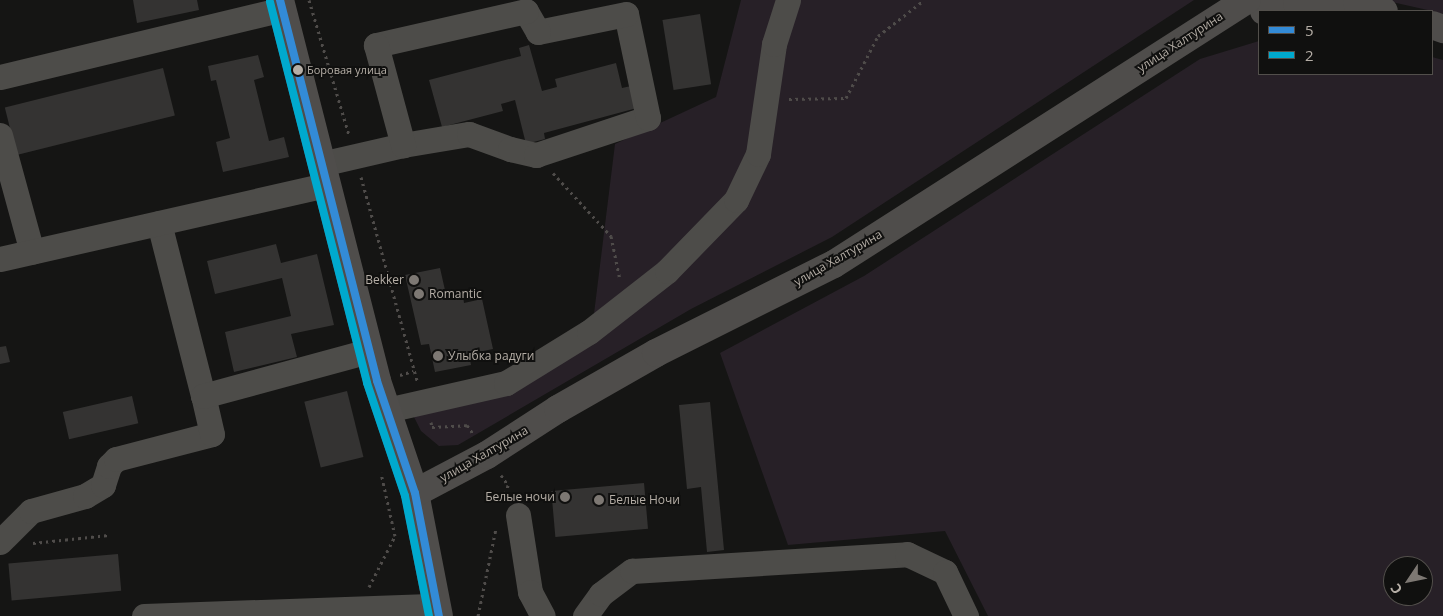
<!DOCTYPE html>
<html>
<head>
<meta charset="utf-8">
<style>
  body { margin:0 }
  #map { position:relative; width:1443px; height:616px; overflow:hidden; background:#151514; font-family:"Open Sans",sans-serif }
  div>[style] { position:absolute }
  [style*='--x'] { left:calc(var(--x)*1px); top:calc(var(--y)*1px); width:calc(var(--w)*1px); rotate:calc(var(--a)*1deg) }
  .green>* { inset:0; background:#272027 }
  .building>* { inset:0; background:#343332; transform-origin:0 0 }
  .path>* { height:3px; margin-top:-1.5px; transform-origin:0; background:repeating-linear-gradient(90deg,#4f4c4a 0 2.5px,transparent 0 6.5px) }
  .minor>* { height:25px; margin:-12.5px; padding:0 12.5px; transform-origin:12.5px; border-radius:12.5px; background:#4d4c49 }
  .major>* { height:28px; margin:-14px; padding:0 14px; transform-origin:14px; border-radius:14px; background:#4f4d4b }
  .bus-1>* { height:8px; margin:-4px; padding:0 4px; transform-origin:4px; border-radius:4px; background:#338bd7 }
  .bus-2>* { height:8px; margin:-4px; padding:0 4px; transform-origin:4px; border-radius:4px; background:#00a9ce }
  .dots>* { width:14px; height:14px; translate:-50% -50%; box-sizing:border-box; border:2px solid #10100f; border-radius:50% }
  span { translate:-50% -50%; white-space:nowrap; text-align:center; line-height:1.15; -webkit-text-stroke:4px #10100f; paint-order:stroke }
  .bus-label { font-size:11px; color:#b5aea6 }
  .left { translate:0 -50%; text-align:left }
  .street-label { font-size:12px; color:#b5aea6 }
  .poi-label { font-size:12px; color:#b5aea6 }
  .right { translate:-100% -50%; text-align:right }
  .legend { position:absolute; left:1258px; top:10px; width:175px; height:65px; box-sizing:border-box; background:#10100f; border:1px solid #524f4b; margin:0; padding:6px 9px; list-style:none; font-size:15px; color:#b5aea6 }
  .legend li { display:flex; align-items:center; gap:10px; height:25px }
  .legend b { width:25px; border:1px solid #524f4b }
  .north { position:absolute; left:1383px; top:556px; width:50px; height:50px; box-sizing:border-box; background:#10100f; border:1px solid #524f4b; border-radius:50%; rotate:236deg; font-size:14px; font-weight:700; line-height:20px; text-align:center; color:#b5aea6 }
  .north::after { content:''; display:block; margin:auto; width:18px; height:22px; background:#7d7873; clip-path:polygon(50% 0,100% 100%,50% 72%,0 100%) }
</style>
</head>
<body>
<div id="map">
  <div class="green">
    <div style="clip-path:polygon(741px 0,1194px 0,832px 237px,691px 309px,458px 445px,439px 446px,421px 431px,411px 411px,591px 338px,615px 144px,716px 97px)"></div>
    <div style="clip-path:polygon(1383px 0,1443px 0,1443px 14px,1432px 11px)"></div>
    <div style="clip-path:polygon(evenodd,1259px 41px,1259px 74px,1432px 74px,1432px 57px,1443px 60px,1443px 616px,988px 616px,945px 531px,788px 545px,720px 353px,864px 276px,1200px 59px,1259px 41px,1393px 566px,1423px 566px,1423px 596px,1393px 596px,1393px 566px)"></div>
  </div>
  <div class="building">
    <div style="clip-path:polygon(133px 0,197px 0,199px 10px,137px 23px)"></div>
    <div style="left:700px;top:14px;width:71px;height:38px;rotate:81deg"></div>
    <div style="clip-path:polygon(529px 45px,542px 91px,557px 87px,555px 79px,616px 63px,622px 88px,631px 86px,637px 108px,544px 133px,545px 139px,526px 144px,515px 100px,501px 104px,503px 111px,442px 127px,429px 80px,521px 56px,519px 48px)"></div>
    <div style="clip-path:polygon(258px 55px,264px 77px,254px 80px,269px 141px,284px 137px,289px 157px,223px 172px,216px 142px,230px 138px,216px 80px,211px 81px,208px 66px)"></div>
    <div style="left:163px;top:68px;width:49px;height:163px;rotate:76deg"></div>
    <div style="clip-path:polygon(276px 244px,281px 263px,317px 254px,334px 325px,291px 334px,297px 357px,234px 372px,225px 332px,291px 316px,282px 278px,215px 294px,207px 261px)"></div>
    <div style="clip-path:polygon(440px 268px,447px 299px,463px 296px,464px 303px,482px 299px,493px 349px,469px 354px,471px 365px,435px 372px,429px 344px,421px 345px,405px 275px)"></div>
    <div style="clip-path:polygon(6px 346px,10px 362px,0 364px,0 347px)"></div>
    <div style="left:347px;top:391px;width:68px;height:44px;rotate:76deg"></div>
    <div style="left:132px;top:396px;width:28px;height:71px;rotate:77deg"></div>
    <div style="clip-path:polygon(710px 402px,724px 550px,707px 552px,701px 487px,687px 489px,679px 405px)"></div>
    <div style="left:644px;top:483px;width:46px;height:93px;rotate:85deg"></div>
    <div style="left:118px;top:554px;width:37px;height:110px;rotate:85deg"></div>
  </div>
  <div class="path">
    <div style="--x:309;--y:0;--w:141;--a:73.5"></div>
    <div style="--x:789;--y:99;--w:57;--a:-1"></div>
    <div style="--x:846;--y:98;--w:70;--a:-62.7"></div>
    <div style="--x:878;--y:36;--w:58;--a:-38"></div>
    <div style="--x:553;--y:173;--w:86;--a:47.4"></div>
    <div style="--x:611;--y:236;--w:45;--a:78.4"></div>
    <div style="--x:361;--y:177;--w:212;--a:74.6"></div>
    <div style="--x:400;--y:375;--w:14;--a:-17"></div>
    <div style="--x:431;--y:422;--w:5;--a:79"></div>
    <div style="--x:432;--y:427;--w:35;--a:-3"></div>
    <div style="--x:467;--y:425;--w:12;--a:55"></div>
    <div style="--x:501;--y:475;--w:12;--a:55"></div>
    <div style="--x:508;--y:485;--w:11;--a:105"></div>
    <div style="--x:33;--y:543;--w:76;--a:-6"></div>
    <div style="--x:369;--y:587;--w:57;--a:-63"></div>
    <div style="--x:395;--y:536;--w:65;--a:-102.5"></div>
    <div style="--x:478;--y:616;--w:90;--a:-78.4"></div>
  </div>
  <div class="minor">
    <div style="--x:0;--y:77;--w:291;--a:-13.5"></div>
    <div style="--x:0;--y:135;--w:121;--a:74.7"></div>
    <div style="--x:321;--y:164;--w:84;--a:-13"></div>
    <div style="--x:403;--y:145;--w:67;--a:-9.5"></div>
    <div style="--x:469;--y:134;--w:44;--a:20.1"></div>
    <div style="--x:510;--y:149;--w:27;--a:13"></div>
    <div style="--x:536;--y:155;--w:118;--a:-18.3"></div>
    <div style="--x:648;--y:118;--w:106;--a:-101.9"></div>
    <div style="--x:626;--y:14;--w:90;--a:168.4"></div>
    <div style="--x:538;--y:32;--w:24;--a:-120"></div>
    <div style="--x:526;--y:11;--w:154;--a:167.2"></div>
    <div style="--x:376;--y:45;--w:104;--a:74.9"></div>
    <div style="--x:159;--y:223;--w:179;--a:75.7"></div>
    <div style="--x:0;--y:259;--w:334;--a:-12.8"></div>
    <div style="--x:387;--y:410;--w:122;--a:-12.8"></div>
    <div style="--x:506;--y:383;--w:97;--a:-31.6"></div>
    <div style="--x:589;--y:332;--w:99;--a:-38"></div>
    <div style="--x:667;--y:271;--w:99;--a:-45.8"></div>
    <div style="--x:736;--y:200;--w:51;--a:-64.4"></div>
    <div style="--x:758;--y:154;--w:111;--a:-81.7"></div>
    <div style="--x:774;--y:44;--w:46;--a:-72.3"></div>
    <div style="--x:518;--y:515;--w:78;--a:81.1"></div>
    <div style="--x:530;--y:592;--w:27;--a:62"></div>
    <div style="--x:0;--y:542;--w:44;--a:-45"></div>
    <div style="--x:31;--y:511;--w:56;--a:-15.5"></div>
    <div style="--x:85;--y:496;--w:21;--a:-31"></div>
    <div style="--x:103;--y:485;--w:20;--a:-72"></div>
    <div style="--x:109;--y:466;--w:10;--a:-45"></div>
    <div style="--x:116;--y:459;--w:99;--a:-14.6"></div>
    <div style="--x:212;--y:434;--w:39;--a:-103"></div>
    <div style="--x:203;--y:396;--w:172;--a:-15.2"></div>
    <div style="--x:144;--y:616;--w:293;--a:-2"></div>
    <div style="--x:585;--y:616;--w:27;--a:-54"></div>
    <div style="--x:601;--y:594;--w:39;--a:-37"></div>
    <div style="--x:632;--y:571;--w:276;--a:-3.5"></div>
    <div style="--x:907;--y:554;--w:42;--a:25.3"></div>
    <div style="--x:945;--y:572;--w:49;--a:64.5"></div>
  </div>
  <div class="major">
    <div style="--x:280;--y:0;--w:393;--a:75.7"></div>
    <div style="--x:377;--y:381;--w:118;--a:71.3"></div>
    <div style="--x:415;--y:493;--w:125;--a:79"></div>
    <div style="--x:1264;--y:11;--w:34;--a:-14"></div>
    <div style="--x:1297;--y:3;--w:60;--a:0"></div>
    <div style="--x:1357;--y:3;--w:28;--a:17"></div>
    <div style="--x:1432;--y:25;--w:12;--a:20"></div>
    <div style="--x:415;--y:493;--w:81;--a:-27.8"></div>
    <div style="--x:487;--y:455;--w:85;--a:-32.9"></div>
    <div style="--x:558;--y:409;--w:113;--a:-29.7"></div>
    <div style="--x:656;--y:353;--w:199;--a:-26.6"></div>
    <div style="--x:834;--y:264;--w:490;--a:-32.6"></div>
  </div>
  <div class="bus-1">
    <div style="--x:280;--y:0;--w:393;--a:75.7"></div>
    <div style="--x:377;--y:381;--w:118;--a:71.3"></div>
    <div style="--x:415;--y:493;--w:125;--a:79"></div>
  </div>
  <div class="bus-2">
    <div style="--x:270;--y:2;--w:393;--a:75.7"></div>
    <div style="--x:367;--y:383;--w:119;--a:71.4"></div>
    <div style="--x:405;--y:496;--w:122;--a:78.7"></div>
  </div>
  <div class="dots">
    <div style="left:298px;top:70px;background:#b5aea6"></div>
    <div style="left:414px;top:280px;background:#7d7873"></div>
    <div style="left:419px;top:294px;background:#7d7873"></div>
    <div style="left:438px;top:356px;background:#7d7873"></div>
    <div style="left:565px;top:497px;background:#7d7873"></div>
    <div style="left:599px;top:500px;background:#7d7873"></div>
  </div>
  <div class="bus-label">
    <span class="left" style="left:307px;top:70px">Боровая улица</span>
  </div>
  <div class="street-label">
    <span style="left:1180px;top:42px;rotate:-33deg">улица Халтурина</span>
    <span style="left:838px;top:258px;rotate:-30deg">улица Халтурина</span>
    <span style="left:484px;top:454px;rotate:-30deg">улица Халтурина</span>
  </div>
  <div class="poi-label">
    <span class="right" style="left:404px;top:280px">Bekker</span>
    <span class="left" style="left:429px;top:294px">Romantic</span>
    <span class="left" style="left:448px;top:356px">Улыбка радуги</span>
    <span class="right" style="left:555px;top:497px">Белые ночи</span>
    <span class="left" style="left:609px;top:500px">Белые Ночи</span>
  </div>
  <ul class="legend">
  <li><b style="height:6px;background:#338bd7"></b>5</li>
  <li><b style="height:6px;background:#00a9ce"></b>2</li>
  </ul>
  <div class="north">С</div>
</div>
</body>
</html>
